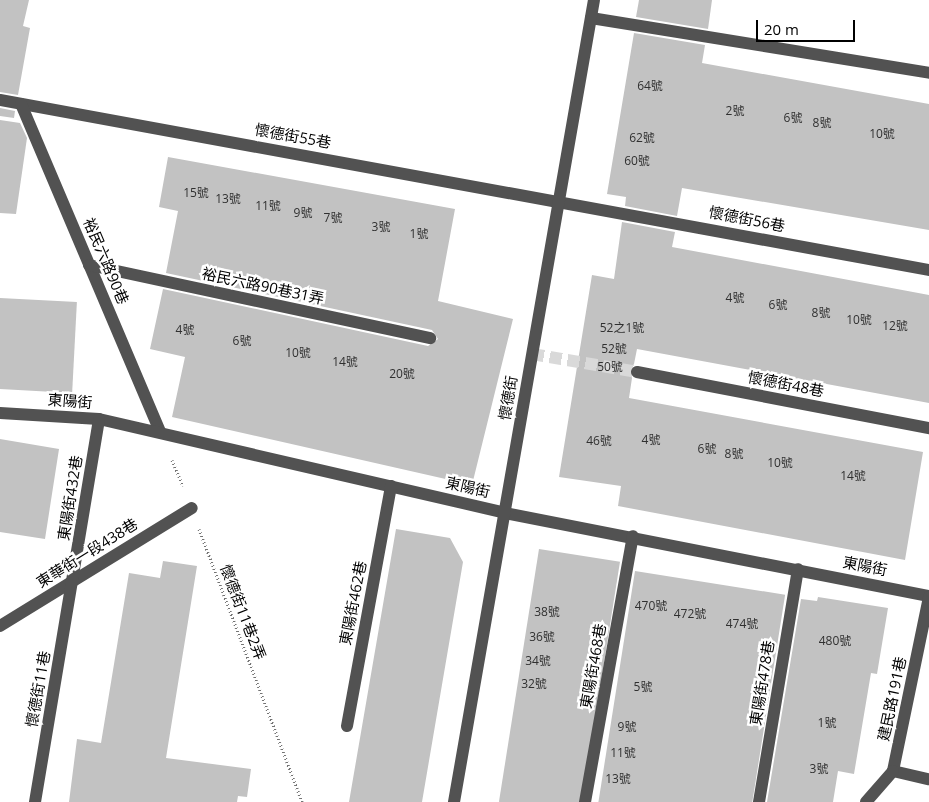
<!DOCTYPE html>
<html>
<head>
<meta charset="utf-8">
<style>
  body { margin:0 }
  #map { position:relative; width:929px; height:802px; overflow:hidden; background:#fff; font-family:"Open Sans","Noto Sans TC",sans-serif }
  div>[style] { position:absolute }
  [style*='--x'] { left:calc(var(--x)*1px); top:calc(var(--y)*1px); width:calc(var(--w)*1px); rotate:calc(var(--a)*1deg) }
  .building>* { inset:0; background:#c2c2c2; transform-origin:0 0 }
  .minor-tunnel>* { height:12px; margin-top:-6px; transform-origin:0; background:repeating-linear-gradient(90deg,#d9d9d9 0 12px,transparent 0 18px) }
  .path>* { height:3px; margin-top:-1.5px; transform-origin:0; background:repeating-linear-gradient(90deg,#747474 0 1px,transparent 0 3.5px) }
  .minor>* { height:12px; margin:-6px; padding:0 6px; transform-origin:6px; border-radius:6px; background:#525252 }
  span { translate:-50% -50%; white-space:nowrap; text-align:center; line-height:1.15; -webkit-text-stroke:5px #fff; paint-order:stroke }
  .number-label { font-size:12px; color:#303030 }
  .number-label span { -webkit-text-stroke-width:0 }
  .street-label { font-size:15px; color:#000 }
  .scale { position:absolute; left:756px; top:20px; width:99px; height:22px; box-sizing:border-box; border:2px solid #000; border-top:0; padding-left:6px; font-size:15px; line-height:18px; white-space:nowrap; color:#000; -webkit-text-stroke:4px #fff; paint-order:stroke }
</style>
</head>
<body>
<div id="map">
  <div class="building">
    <div style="clip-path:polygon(0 0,29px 0,23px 26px,30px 28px,18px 95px,0 92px)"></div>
    <div style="clip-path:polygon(639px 0,712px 0,708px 29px,636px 17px)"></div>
    <div style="clip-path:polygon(634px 33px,705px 45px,702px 63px,929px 104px,929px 230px,682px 188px,677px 216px,625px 206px,626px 197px,607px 194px)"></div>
    <div style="clip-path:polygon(0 108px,15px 111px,14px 118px,0 116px)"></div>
    <div style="clip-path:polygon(0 120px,20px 123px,27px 138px,16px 214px,0 213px)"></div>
    <div style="clip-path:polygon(168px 157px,455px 209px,438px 301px,513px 319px,472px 485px,172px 417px,185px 357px,150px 349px,163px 289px,428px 346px,438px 339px,432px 330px,166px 273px,178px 211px,159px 207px)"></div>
    <div style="clip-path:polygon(622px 222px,675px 232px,672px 247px,929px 295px,929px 403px,637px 349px,634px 364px,629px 371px,632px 378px,629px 398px,923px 452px,905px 560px,618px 506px,621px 486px,559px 477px,592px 275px,614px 279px)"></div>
    <div style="left:0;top:298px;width:77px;height:91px;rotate:3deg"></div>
    <div style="clip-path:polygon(0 439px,59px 449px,45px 539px,0 532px)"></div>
    <div style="clip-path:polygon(396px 529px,450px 538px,463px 562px,444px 673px,422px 802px,349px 802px)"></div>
    <div style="left:539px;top:549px;width:82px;height:256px;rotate:9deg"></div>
    <div style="clip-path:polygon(163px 561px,197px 566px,166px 758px,251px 769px,247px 797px,238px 796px,237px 802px,69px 802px,77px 739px,101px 743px,129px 573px,160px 578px)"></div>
    <div style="left:635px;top:571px;width:152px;height:235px;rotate:9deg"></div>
    <div style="clip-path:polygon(818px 597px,888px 608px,877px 674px,871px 673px,854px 774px,838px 771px,833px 802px,767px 802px,801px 599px,817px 601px)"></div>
  </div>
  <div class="minor-tunnel">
    <div style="--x:532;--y:354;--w:107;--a:9.7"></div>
  </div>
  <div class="path">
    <div style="--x:172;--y:460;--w:28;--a:67"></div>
    <div style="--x:199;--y:529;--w:292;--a:69.3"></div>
  </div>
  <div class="minor">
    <div style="--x:591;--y:18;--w:342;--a:9.2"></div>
    <div style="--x:0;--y:100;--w:944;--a:10.37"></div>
    <div style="--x:21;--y:104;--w:355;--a:67"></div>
    <div style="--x:89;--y:265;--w:349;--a:12.1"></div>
    <div style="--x:637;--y:372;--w:297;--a:10.9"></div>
    <div style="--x:0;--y:413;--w:99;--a:3.5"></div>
    <div style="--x:99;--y:419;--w:417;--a:13"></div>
    <div style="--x:505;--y:513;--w:432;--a:11.1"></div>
    <div style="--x:929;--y:597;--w:178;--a:101.7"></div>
    <div style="--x:893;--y:771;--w:37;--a:13"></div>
    <div style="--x:0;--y:626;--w:225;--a:-31.6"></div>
    <div style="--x:347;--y:726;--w:244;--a:-79.6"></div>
    <div style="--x:35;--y:802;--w:388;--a:-80.5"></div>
    <div style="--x:454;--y:802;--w:814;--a:-80.1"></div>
    <div style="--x:585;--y:802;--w:270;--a:-79.8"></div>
    <div style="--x:759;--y:802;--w:236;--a:-80.5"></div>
    <div style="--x:866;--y:802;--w:41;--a:-48.9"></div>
  </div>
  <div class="number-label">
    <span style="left:650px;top:86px">64號</span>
    <span style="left:735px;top:111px">2號</span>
    <span style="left:793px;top:118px">6號</span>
    <span style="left:822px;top:123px">8號</span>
    <span style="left:882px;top:134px">10號</span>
    <span style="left:642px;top:138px">62號</span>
    <span style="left:637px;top:161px">60號</span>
    <span style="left:196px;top:193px">15號</span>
    <span style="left:228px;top:199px">13號</span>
    <span style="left:268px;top:206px">11號</span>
    <span style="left:303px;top:213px">9號</span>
    <span style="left:333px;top:218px">7號</span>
    <span style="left:381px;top:227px">3號</span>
    <span style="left:419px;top:234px">1號</span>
    <span style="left:735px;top:298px">4號</span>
    <span style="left:778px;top:305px">6號</span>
    <span style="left:821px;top:313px">8號</span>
    <span style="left:859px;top:320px">10號</span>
    <span style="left:895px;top:326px">12號</span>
    <span style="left:622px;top:328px">52之1號</span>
    <span style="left:185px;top:330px">4號</span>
    <span style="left:242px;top:341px">6號</span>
    <span style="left:614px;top:349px">52號</span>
    <span style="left:298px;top:353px">10號</span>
    <span style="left:345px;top:362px">14號</span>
    <span style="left:610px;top:367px">50號</span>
    <span style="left:402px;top:374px">20號</span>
    <span style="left:651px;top:440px">4號</span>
    <span style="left:599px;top:441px">46號</span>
    <span style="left:707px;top:449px">6號</span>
    <span style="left:734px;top:454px">8號</span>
    <span style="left:780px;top:463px">10號</span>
    <span style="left:853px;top:476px">14號</span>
    <span style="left:651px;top:606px">470號</span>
    <span style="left:547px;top:612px">38號</span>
    <span style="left:690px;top:614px">472號</span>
    <span style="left:742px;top:624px">474號</span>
    <span style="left:542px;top:637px">36號</span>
    <span style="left:835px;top:641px">480號</span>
    <span style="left:538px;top:661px">34號</span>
    <span style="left:534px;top:684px">32號</span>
    <span style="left:643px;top:687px">5號</span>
    <span style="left:827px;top:723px">1號</span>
    <span style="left:627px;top:727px">9號</span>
    <span style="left:623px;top:753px">11號</span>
    <span style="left:819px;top:769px">3號</span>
    <span style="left:618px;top:779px">13號</span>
  </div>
  <div class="street-label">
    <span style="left:293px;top:136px;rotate:10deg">懷德街55巷</span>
    <span style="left:747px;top:219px;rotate:11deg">懷德街56巷</span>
    <span style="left:106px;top:261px;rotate:67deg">裕民六路90巷</span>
    <span style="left:263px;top:286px;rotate:12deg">裕民六路90巷31弄</span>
    <span style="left:786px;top:384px;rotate:11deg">懷德街48巷</span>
    <span style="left:508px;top:398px;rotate:-80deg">懷德街</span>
    <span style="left:70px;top:401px;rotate:4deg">東陽街</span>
    <span style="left:468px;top:487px;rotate:13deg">東陽街</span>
    <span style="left:70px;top:498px;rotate:-81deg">東陽街432巷</span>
    <span style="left:87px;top:553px;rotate:-32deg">東華街一段438巷</span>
    <span style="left:865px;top:566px;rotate:11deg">東陽街</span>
    <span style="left:353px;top:603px;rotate:-79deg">東陽街462巷</span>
    <span style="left:243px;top:612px;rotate:69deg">懷德街11巷2弄</span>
    <span style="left:593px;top:666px;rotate:-80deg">東陽街468巷</span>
    <span style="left:762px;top:683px;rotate:-81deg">東陽街478巷</span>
    <span style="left:38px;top:689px;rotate:-80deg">懷德街11巷</span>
    <span style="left:892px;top:699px;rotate:-78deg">建民路191巷</span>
  </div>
  <div class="scale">20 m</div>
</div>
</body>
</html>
